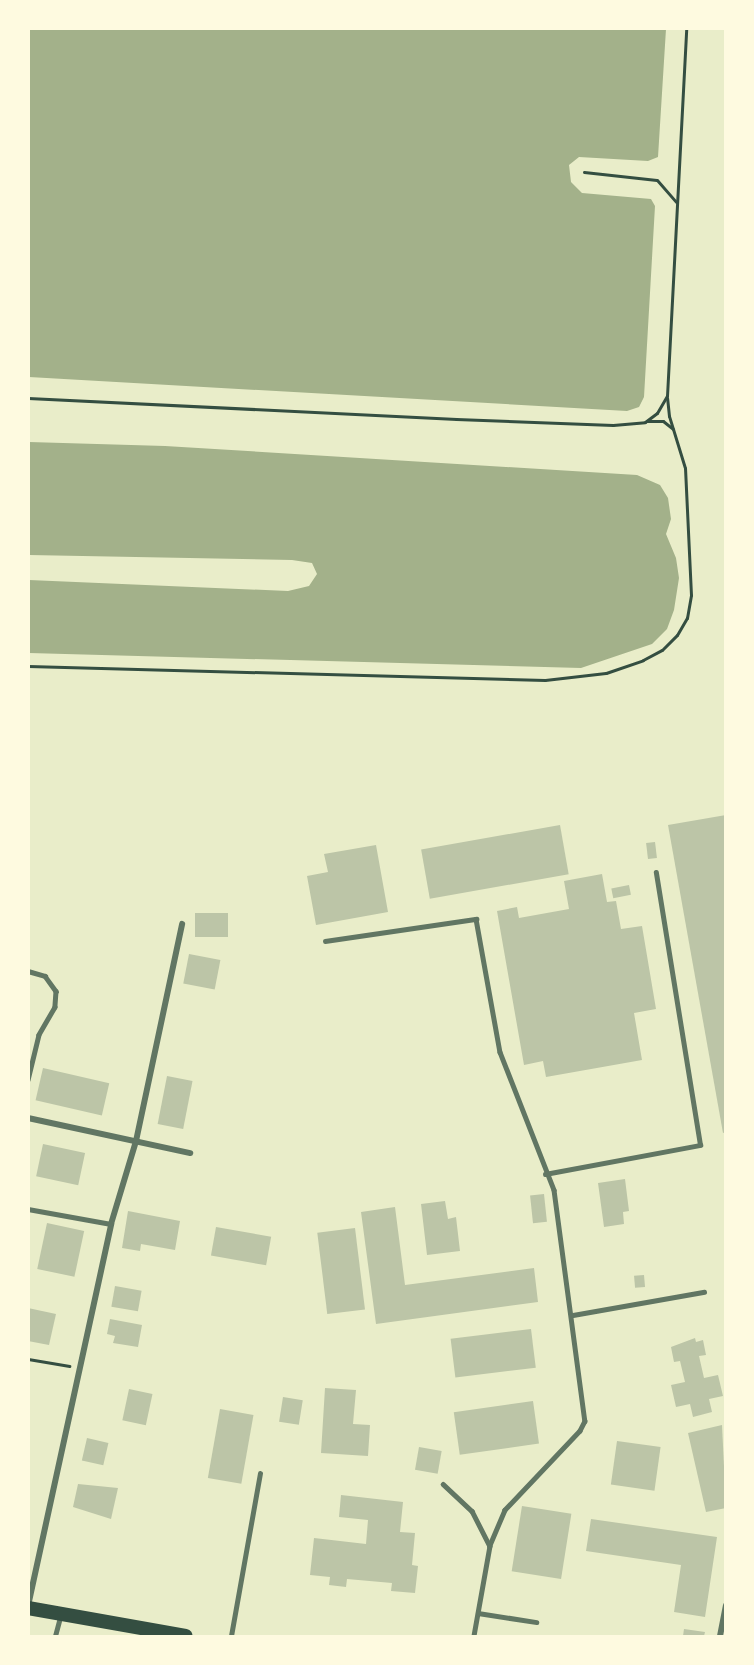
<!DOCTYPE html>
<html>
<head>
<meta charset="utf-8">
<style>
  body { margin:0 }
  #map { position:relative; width:754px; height:1665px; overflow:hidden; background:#e9edc9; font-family:Literata,serif }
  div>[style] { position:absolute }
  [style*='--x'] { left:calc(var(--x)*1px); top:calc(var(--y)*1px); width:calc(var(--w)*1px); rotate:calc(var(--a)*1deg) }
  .water>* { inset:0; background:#a3b18a }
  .building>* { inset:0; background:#bcc5a7; transform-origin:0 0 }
  .path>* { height:3px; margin:-1.5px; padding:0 1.5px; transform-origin:1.5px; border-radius:1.5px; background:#344e41 }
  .service>* { height:4.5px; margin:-2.25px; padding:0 2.25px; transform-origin:2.25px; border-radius:2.25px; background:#617663 }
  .minor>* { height:6px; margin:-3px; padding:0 3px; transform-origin:3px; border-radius:3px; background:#617663 }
  .primary>* { height:14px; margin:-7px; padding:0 7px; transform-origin:7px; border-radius:7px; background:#344e41 }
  span { translate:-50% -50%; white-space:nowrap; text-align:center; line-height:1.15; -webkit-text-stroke:6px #fefae0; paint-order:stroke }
  .frame { position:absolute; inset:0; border:30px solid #fefae0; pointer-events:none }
</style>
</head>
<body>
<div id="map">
  <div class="water">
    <div style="clip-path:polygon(28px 29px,666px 29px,658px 157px,648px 161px,579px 157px,569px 165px,571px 182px,582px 193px,651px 199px,655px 206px,644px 397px,639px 407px,627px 411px,29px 377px)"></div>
    <div style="clip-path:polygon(29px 442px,165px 446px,637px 475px,660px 485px,668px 498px,671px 519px,666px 534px,676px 558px,679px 578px,674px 610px,667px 629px,652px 644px,581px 668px,29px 653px,29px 580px,288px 591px,309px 586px,317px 574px,312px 563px,292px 560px,29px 555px)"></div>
  </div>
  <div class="building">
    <div style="clip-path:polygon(726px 815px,726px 1132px,723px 1133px,668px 825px)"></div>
    <div style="left:560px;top:825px;width:50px;height:141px;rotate:80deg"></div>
    <div style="left:655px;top:842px;width:16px;height:9px;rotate:83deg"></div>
    <div style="clip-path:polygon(376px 845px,388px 912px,316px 925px,307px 876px,328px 872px,324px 854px)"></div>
    <div style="clip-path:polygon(602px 874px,607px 902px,616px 901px,621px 929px,642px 926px,656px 1009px,634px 1013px,642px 1060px,546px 1077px,543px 1061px,524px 1065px,497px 911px,517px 907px,519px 918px,569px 909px,564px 881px)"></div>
    <div style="left:629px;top:885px;width:10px;height:18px;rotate:79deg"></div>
    <div style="left:195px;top:913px;width:33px;height:24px"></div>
    <div style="left:189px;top:954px;width:32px;height:30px;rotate:11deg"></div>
    <div style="left:43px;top:1068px;width:68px;height:33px;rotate:13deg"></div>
    <div style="left:167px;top:1076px;width:26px;height:49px;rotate:11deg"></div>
    <div style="left:43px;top:1144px;width:43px;height:33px;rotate:12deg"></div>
    <div style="clip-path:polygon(625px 1179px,629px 1211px,623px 1212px,624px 1224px,604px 1227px,598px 1183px)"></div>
    <div style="left:544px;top:1194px;width:28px;height:14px;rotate:84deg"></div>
    <div style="clip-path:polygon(445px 1201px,448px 1219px,456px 1217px,460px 1251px,427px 1255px,421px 1204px)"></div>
    <div style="clip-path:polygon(395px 1207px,405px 1285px,534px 1268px,538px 1302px,376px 1324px,361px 1212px)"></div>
    <div style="clip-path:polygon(128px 1211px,180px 1221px,175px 1250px,141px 1244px,140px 1251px,122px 1248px)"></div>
    <div style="left:47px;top:1223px;width:38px;height:47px;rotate:12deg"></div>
    <div style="left:216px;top:1227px;width:56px;height:29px;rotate:10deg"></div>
    <div style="left:355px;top:1228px;width:82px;height:38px;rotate:83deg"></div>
    <div style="left:644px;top:1275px;width:12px;height:10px;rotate:85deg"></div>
    <div style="left:115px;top:1286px;width:27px;height:21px;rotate:10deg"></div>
    <div style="clip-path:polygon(28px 1308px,56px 1314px,49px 1345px,28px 1341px)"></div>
    <div style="clip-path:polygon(110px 1319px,142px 1325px,138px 1347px,113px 1343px,115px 1336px,107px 1334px)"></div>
    <div style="left:531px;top:1329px;width:39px;height:81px;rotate:83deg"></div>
    <div style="clip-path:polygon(695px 1338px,696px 1342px,703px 1340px,706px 1355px,699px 1356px,704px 1378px,718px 1375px,723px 1396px,709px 1399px,712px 1412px,693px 1417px,690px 1404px,676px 1407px,671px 1385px,685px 1382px,680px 1361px,674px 1362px,671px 1347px)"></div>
    <div style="clip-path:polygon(325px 1388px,356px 1390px,353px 1424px,370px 1425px,368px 1456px,321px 1453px)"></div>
    <div style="left:129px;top:1389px;width:24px;height:32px;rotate:12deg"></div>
    <div style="left:283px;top:1397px;width:20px;height:25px;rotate:9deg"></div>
    <div style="left:533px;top:1401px;width:43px;height:80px;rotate:82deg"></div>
    <div style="left:220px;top:1409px;width:34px;height:70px;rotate:10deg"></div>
    <div style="clip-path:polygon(722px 1425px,726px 1508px,706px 1512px,688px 1433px)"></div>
    <div style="left:87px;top:1438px;width:22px;height:23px;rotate:13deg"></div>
    <div style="left:617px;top:1441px;width:44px;height:44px;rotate:8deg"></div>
    <div style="left:419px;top:1447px;width:23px;height:23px;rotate:10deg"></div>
    <div style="clip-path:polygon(78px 1484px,118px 1488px,111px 1519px,73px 1507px)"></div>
    <div style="clip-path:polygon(341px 1495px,403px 1502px,400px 1532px,415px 1533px,412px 1565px,418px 1566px,415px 1593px,391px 1591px,392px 1583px,347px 1579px,346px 1587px,329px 1585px,330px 1577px,310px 1575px,314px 1538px,366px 1544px,368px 1520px,339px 1517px)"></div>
    <div style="left:522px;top:1506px;width:50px;height:66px;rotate:9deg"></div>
    <div style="clip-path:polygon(591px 1519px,717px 1537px,705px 1617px,674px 1612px,681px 1565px,586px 1551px)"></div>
    <div style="clip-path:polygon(684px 1629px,705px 1632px,704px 1636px,683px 1636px)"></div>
  </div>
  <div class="path">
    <div style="--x:584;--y:172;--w:73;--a:6.3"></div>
    <div style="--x:657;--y:180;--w:29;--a:49"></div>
    <div style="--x:28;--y:398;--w:429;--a:2.8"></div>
    <div style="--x:456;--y:419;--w:157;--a:2.2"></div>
    <div style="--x:613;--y:425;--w:32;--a:-5"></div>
    <div style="--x:645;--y:422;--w:15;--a:-37"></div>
    <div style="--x:657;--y:413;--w:20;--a:-60"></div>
    <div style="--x:667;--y:396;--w:368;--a:-87"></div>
    <div style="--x:647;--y:421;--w:16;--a:0"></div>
    <div style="--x:663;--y:421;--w:13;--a:39"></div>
    <div style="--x:28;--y:666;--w:517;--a:1.55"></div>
    <div style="--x:545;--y:680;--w:61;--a:-6.5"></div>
    <div style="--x:606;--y:673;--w:39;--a:-19"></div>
    <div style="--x:643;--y:660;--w:21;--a:-28"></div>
    <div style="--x:662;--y:650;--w:21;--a:-45"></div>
    <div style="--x:677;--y:635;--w:20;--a:-60"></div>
    <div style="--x:687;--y:618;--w:23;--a:-80"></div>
    <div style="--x:691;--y:595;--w:127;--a:-92.7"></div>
    <div style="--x:685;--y:468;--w:54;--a:-107.1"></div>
    <div style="--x:669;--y:416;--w:18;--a:-96"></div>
    <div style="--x:28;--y:1359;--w:42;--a:9.7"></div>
  </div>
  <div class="service">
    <div style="--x:325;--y:941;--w:153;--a:-8.3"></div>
    <div style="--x:476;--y:919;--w:135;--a:79.8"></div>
    <div style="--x:500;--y:1052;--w:148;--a:68.6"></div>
    <div style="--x:554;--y:1190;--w:233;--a:82.4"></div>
    <div style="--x:585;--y:1421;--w:11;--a:117"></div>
    <div style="--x:580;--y:1431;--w:109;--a:133.5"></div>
    <div style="--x:505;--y:1510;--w:39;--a:113"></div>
    <div style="--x:490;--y:1546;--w:91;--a:100.1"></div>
    <div style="--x:28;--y:971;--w:18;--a:16"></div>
    <div style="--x:45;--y:976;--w:19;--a:54"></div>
    <div style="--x:56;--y:991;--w:16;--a:94"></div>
    <div style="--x:55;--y:1007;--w:32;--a:120"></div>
    <div style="--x:39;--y:1035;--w:46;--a:103.7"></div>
    <div style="--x:545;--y:1174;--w:158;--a:-10.6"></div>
    <div style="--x:700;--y:1145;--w:276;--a:-99.2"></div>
    <div style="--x:28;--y:1209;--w:84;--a:10.2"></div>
    <div style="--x:573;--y:1315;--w:133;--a:-10"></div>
    <div style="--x:443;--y:1484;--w:40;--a:43"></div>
    <div style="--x:472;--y:1511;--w:39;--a:63"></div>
    <div style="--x:478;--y:1613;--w:59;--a:8.8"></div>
    <div style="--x:55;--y:1636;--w:20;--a:-75"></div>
    <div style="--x:231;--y:1636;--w:165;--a:-79.9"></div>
  </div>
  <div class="minor">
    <div style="--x:28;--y:1118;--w:166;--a:12.2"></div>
    <div style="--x:28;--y:1606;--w:391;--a:-77.7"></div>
    <div style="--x:111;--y:1224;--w:87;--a:-73.2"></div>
    <div style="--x:136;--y:1141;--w:222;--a:-78"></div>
    <div style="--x:720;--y:1636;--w:31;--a:-79"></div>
  </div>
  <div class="primary">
    <div style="--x:28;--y:1608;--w:160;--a:10"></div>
  </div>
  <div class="frame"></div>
</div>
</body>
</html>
